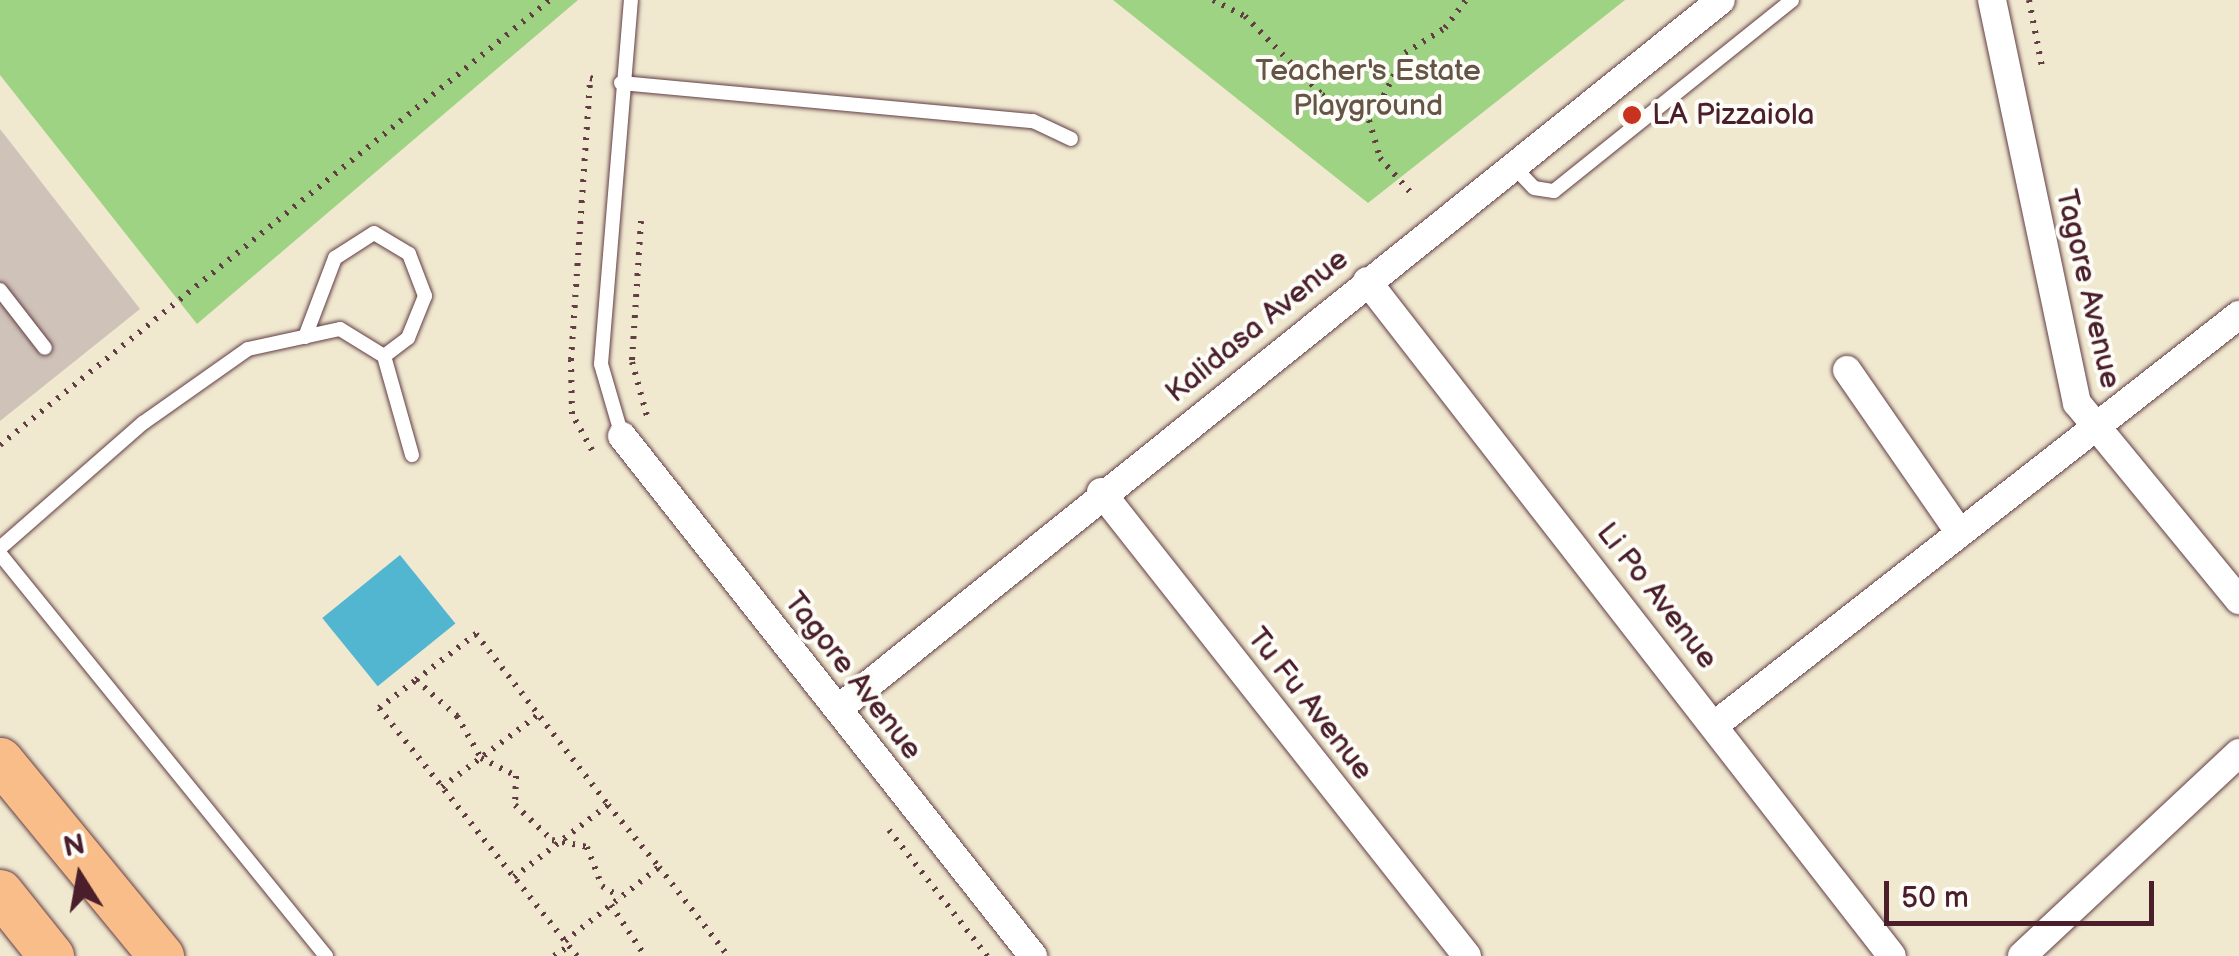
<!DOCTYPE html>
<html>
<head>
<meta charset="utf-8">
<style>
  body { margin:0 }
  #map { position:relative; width:2239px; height:956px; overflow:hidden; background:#f0e9d0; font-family:"Balsamiq Sans",sans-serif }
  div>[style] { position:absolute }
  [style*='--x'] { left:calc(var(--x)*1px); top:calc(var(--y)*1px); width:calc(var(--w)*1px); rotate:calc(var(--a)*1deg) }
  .industrial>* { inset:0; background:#cec2b9 }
  .green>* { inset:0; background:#9fd384 }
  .water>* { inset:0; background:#53b6d1; transform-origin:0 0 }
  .path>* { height:6px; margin-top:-3px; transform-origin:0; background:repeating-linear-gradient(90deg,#633d44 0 2.5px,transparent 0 10.5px) }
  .roads { filter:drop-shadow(0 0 2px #633d44) drop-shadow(0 0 2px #633d44) }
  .lane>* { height:14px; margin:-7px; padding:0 7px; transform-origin:7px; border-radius:7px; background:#fff }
  .street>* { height:28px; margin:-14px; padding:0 14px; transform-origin:14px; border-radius:14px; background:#fff }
  .primary>* { height:45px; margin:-22.5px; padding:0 22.5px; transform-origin:22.5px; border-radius:22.5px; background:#f8bd89 }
  .dots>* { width:28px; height:28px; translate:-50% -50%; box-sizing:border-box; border:5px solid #fdfcf7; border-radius:50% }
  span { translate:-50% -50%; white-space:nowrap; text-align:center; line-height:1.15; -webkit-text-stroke:8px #fdfcf7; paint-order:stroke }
  .park-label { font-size:30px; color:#645546 }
  .poi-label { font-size:30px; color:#4a1f2b }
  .left { translate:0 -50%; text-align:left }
  .street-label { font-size:30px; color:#4a1f2b }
  .north { position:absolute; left:30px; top:826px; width:100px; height:100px; -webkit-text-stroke:8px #fdfcf7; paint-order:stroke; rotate:349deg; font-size:28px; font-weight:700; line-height:40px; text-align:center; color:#4a1f2b }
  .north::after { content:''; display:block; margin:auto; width:35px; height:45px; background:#4a1f2b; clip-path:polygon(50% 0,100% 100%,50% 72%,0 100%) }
  .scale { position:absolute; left:1884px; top:881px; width:270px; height:45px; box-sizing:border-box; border:5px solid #4a1f2b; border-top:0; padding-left:12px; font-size:30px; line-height:35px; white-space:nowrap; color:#4a1f2b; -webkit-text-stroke:8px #fdfcf7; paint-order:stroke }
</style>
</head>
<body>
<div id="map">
  <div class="industrial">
    <div style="clip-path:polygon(0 129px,140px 309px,0 421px)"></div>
  </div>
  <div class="green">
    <div style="clip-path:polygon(0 0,578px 0,197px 324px,0 75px)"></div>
    <div style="clip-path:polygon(1113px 0,1625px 0,1368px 203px)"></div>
  </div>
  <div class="water">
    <div style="left:400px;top:555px;width:88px;height:100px;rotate:51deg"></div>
  </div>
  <div class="path">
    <div style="--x:1213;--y:0;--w:36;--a:27"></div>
    <div style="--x:1245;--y:16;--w:110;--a:45.7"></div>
    <div style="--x:1322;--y:95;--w:46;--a:18.8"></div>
    <div style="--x:1366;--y:110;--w:14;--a:-21"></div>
    <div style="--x:1379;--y:105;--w:58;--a:-63.4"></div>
    <div style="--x:1405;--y:53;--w:47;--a:-32"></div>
    <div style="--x:1445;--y:28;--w:35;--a:-53"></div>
    <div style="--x:2029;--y:0;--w:73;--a:79"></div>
    <div style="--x:1366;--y:110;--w:50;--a:73.7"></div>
    <div style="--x:1380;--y:158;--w:48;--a:48.4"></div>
    <div style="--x:641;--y:221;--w:141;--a:93.7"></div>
    <div style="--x:632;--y:362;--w:56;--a:74.5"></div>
    <div style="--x:0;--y:445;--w:707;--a:-38.98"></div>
    <div style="--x:592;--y:450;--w:41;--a:-119.1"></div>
    <div style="--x:572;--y:414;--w:54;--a:-91.1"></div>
    <div style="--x:571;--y:360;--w:283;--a:-86.1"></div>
    <div style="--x:590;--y:78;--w:9;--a:13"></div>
    <div style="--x:416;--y:680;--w:76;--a:-37.5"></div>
    <div style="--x:476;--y:634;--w:216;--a:52.3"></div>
    <div style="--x:442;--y:787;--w:120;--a:-36.9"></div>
    <div style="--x:889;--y:830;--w:160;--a:52.1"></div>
    <div style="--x:514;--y:877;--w:118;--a:-37.5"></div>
    <div style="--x:608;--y:805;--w:80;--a:50.6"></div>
    <div style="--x:611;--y:905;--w:61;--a:56.3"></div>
    <div style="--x:565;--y:941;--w:120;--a:-38.2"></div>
    <div style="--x:659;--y:867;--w:113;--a:52.2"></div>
    <div style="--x:554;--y:956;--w:18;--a:-34"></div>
    <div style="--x:577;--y:956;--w:317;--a:-128.6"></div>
    <div style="--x:379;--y:708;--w:46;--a:-37.1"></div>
    <div style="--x:416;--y:680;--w:55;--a:41.3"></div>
    <div style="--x:457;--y:716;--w:48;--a:60.3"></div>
    <div style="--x:481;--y:758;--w:39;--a:27"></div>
    <div style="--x:516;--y:776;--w:29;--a:92"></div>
    <div style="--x:515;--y:805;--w:51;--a:43.4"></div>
    <div style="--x:552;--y:840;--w:36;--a:11"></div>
    <div style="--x:587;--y:847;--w:42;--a:69"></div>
    <div style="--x:602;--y:886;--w:21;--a:31"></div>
  </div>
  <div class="roads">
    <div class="lane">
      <div style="--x:621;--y:83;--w:414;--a:5.3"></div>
      <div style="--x:1033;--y:121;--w:42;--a:25.3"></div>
      <div style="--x:1513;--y:166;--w:30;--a:46"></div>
      <div style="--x:1534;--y:188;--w:20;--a:9"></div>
      <div style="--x:1554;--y:191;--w:305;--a:-38.7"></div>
      <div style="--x:0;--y:290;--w:73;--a:52.2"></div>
      <div style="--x:305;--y:337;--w:85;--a:-69.2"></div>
      <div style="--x:335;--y:258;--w:46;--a:-32.7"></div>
      <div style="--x:374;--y:233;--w:41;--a:31"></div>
      <div style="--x:409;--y:254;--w:45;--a:69.1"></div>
      <div style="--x:425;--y:296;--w:45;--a:112"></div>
      <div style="--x:408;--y:338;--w:30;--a:143"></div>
      <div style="--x:622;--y:436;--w:75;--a:-106.3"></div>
      <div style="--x:601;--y:364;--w:365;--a:-85.3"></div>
      <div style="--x:0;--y:548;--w:190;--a:-41.2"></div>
      <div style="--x:143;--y:423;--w:128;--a:-35.2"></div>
      <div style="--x:248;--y:349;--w:94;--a:-12.3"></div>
      <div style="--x:340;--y:329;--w:52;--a:31.5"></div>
      <div style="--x:384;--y:356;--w:103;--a:74.2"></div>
      <div style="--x:0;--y:554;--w:518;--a:50.96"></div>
    </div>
    <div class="street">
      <div style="--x:1992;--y:0;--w:412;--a:78.1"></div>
      <div style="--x:2077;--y:403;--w:255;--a:50.6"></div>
      <div style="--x:1367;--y:281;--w:855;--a:52.13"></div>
      <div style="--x:1847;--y:370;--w:197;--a:55.3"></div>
      <div style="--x:622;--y:436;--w:663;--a:51.68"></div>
      <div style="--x:1101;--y:492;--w:591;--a:51.73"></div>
      <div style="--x:838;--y:709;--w:1132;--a:-38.76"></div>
      <div style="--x:1716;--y:724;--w:664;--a:-38.03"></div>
      <div style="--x:2022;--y:956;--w:297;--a:-43.1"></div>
    </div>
    <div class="primary">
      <div style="--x:0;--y:760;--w:254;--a:50.6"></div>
      <div style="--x:0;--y:892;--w:82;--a:51.4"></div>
    </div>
  </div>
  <div class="dots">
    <div style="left:1632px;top:115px;background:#c8321e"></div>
  </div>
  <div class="park-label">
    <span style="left:1368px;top:88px">Teacher's Estate<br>Playground</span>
  </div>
  <div class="poi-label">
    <span class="left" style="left:1652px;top:115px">LA Pizzaiola</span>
  </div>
  <div class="street-label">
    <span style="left:2088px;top:289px;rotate:77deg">Tagore Avenue</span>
    <span style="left:1257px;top:326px;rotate:-39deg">Kalidasa Avenue</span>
    <span style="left:1657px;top:596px;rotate:52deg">Li Po Avenue</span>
    <span style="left:853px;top:676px;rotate:52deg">Tagore Avenue</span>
    <span style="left:1310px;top:704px;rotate:52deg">Tu Fu Avenue</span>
  </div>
  <div class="north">N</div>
  <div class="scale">50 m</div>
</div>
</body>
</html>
